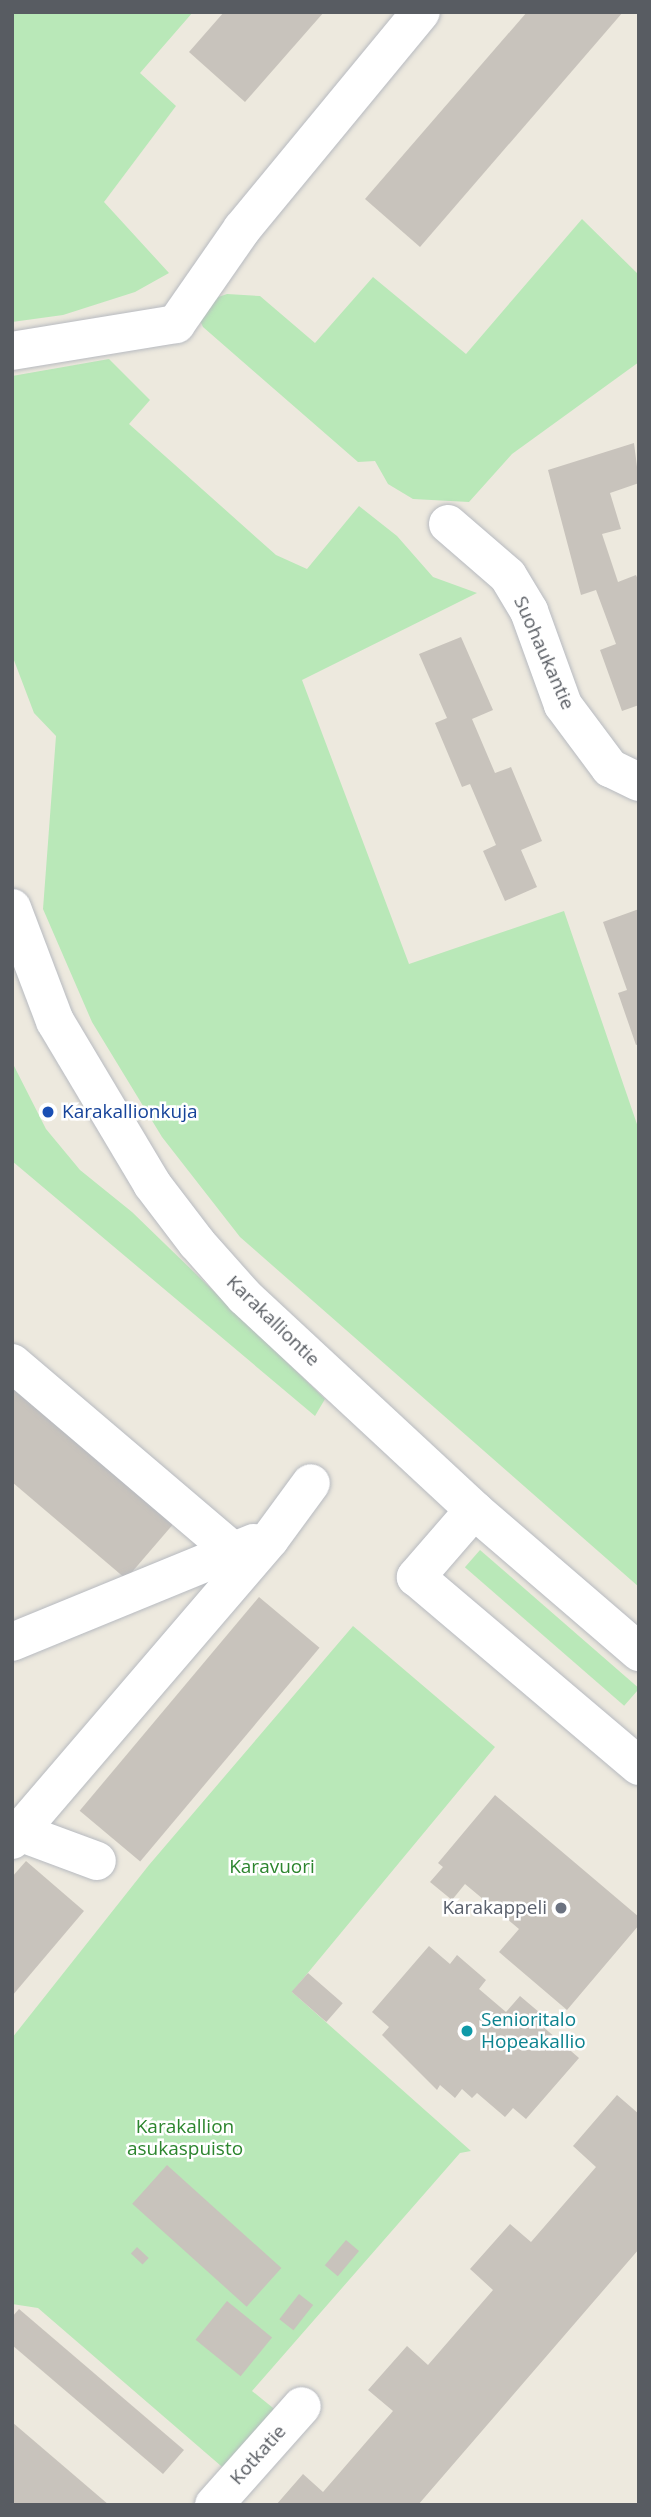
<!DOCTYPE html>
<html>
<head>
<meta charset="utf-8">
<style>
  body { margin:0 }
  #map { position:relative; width:651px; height:2517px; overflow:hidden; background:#ede9de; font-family:"Open Sans",sans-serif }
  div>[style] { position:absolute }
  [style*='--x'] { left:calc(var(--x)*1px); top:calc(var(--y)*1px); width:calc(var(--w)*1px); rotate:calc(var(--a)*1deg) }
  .green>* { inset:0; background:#b9e8b8; transform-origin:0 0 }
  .building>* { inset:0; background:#c8c3bc; transform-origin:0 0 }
  .roads { filter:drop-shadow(0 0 2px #b7bac0) drop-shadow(0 0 2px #b7bac0) }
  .minor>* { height:38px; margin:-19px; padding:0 19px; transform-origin:19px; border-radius:19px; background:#fff }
  .dots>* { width:19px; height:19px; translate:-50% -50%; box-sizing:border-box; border:4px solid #fff; border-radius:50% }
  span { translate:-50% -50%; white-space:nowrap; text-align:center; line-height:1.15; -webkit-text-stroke:5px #fff; paint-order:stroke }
  .street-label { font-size:19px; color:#585c62 }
  .transit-label { font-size:19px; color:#164399 }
  .left { translate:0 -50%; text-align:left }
  .park-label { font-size:19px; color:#2c852e }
  .worship-label { font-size:19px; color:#5b616d }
  .right { translate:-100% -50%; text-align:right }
  .culture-label { font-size:19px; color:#0d838f }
  .frame { position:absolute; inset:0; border:14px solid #585c62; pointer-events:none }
</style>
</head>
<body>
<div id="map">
  <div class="green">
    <div style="clip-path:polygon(12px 12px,193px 12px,140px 73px,176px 106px,104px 202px,169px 273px,135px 292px,63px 315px,12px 322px)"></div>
    <div style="clip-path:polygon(582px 219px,639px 275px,639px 362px,512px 454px,469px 502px,413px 499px,388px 484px,375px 461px,358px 462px,203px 327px,197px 314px,201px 303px,227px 294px,260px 296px,315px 343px,373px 277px,466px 354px)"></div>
    <div style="clip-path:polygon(109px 359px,150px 400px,129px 424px,276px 555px,307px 569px,359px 506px,397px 536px,433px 577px,477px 593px,302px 680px,409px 964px,564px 911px,639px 1130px,639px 1587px,240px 1237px,162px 1137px,92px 1022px,43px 909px,56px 736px,34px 713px,12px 655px,12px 376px)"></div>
    <div style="clip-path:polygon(12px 1062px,46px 1129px,80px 1170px,132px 1212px,325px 1399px,315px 1416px,12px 1161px)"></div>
    <div style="left:480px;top:1550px;width:211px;height:23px;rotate:41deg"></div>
    <div style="clip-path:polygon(353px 1626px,495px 1747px,292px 1992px,471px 2151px,460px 2153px,252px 2391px,278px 2412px,228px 2472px,38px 2308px,12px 2304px,12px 2038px,149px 1865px)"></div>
  </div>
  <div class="building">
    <div style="clip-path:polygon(224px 12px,324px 12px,245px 102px,189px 52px)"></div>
    <div style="clip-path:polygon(527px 12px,623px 12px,420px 247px,365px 199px)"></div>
    <div style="clip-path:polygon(634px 443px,639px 483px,610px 493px,621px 529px,602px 534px,618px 582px,636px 575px,639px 582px,639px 705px,622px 711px,600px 650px,616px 644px,596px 590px,581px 595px,548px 470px)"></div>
    <div style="clip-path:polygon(461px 637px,493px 710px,472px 719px,495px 773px,511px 767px,542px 841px,521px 850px,537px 887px,505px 901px,483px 851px,496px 845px,470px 784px,462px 787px,435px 723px,447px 718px,419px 654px)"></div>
    <div style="clip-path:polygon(639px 909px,639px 1044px,636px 1045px,618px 993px,627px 990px,603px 922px)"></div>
    <div style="clip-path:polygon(12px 1383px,175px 1522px,126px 1579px,12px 1482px)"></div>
    <div style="left:259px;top:1597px;width:79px;height:279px;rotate:40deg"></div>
    <div style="clip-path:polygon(495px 1795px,639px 1917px,639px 1925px,567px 2010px,499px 1952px,519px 1929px,465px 1884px,452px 1900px,430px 1882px,443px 1867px,438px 1863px)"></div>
    <div style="clip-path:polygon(26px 1861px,84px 1911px,12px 1996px,12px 1877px)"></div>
    <div style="clip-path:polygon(429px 1946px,450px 1964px,457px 1955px,486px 1980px,479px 1989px,506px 2012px,520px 1996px,546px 2018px,541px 2025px,579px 2058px,526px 2119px,513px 2108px,505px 2117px,477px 2093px,472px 2098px,462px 2089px,455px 2098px,440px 2085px,437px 2090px,382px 2035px,389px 2027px,372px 2012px)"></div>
    <div style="left:308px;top:1973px;width:46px;height:25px;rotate:41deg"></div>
    <div style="clip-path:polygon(617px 2095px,639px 2114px,639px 2249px,418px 2505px,276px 2505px,303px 2474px,323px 2492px,393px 2411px,368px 2390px,407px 2346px,428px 2365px,493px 2290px,470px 2269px,510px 2224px,531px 2242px,596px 2167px,573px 2146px)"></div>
    <div style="left:167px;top:2165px;width:154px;height:52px;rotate:42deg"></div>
    <div style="left:346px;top:2240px;width:17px;height:33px;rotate:40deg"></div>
    <div style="left:137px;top:2247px;width:16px;height:9px;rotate:43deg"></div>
    <div style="left:299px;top:2294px;width:18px;height:32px;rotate:38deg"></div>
    <div style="left:227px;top:2301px;width:58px;height:50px;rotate:39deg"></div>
    <div style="clip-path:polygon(19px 2309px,184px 2450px,163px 2474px,12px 2345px,12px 2317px)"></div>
    <div style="clip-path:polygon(12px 2422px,109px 2505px,12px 2505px)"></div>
  </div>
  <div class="roads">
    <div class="minor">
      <div style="--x:12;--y:351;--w:166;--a:-9.3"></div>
      <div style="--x:176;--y:324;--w:116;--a:-55.2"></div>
      <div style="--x:242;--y:229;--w:281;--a:-50.5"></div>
      <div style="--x:448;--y:524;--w:79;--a:40.9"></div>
      <div style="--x:508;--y:576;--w:41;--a:59"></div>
      <div style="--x:529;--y:611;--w:100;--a:70.1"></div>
      <div style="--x:563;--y:705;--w:79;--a:53.3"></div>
      <div style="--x:610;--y:768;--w:32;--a:26"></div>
      <div style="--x:12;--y:908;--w:121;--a:69.2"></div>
      <div style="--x:55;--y:1021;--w:190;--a:59.2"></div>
      <div style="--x:152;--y:1184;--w:74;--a:52.7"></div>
      <div style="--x:197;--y:1243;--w:72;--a:48.4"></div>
      <div style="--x:245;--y:1297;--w:313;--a:42.9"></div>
      <div style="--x:474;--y:1510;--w:218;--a:40.7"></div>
      <div style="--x:12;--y:1363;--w:285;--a:40.4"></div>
      <div style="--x:474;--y:1510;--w:89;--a:130.9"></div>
      <div style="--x:416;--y:1577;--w:292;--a:40.3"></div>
      <div style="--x:12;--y:1642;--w:261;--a:-22.3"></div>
      <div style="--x:19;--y:1832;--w:83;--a:20.4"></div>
      <div style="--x:12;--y:1840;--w:396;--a:-49.4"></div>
      <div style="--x:270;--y:1539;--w:69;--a:-53.8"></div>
      <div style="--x:214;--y:2505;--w:132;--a:-48.4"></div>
    </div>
  </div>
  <div class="dots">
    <div style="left:48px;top:1112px;background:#1a4fb4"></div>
    <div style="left:561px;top:1908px;background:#6b7280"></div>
    <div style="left:467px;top:2031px;background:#0f9aa8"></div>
  </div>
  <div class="street-label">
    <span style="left:544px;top:653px;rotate:66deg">Suohaukantie</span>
    <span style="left:273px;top:1321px;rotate:44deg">Karakalliontie</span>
    <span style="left:258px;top:2455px;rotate:-48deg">Kotkatie</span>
  </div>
  <div class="transit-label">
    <span class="left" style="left:62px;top:1112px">Karakallionkuja</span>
  </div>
  <div class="park-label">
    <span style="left:272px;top:1867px">Karavuori</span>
    <span style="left:185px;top:2138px">Karakallion<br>asukaspuisto</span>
  </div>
  <div class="worship-label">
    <span class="right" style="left:547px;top:1908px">Karakappeli</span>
  </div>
  <div class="culture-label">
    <span class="left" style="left:481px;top:2031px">Senioritalo<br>Hopeakallio</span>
  </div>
  <div class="frame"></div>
</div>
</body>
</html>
